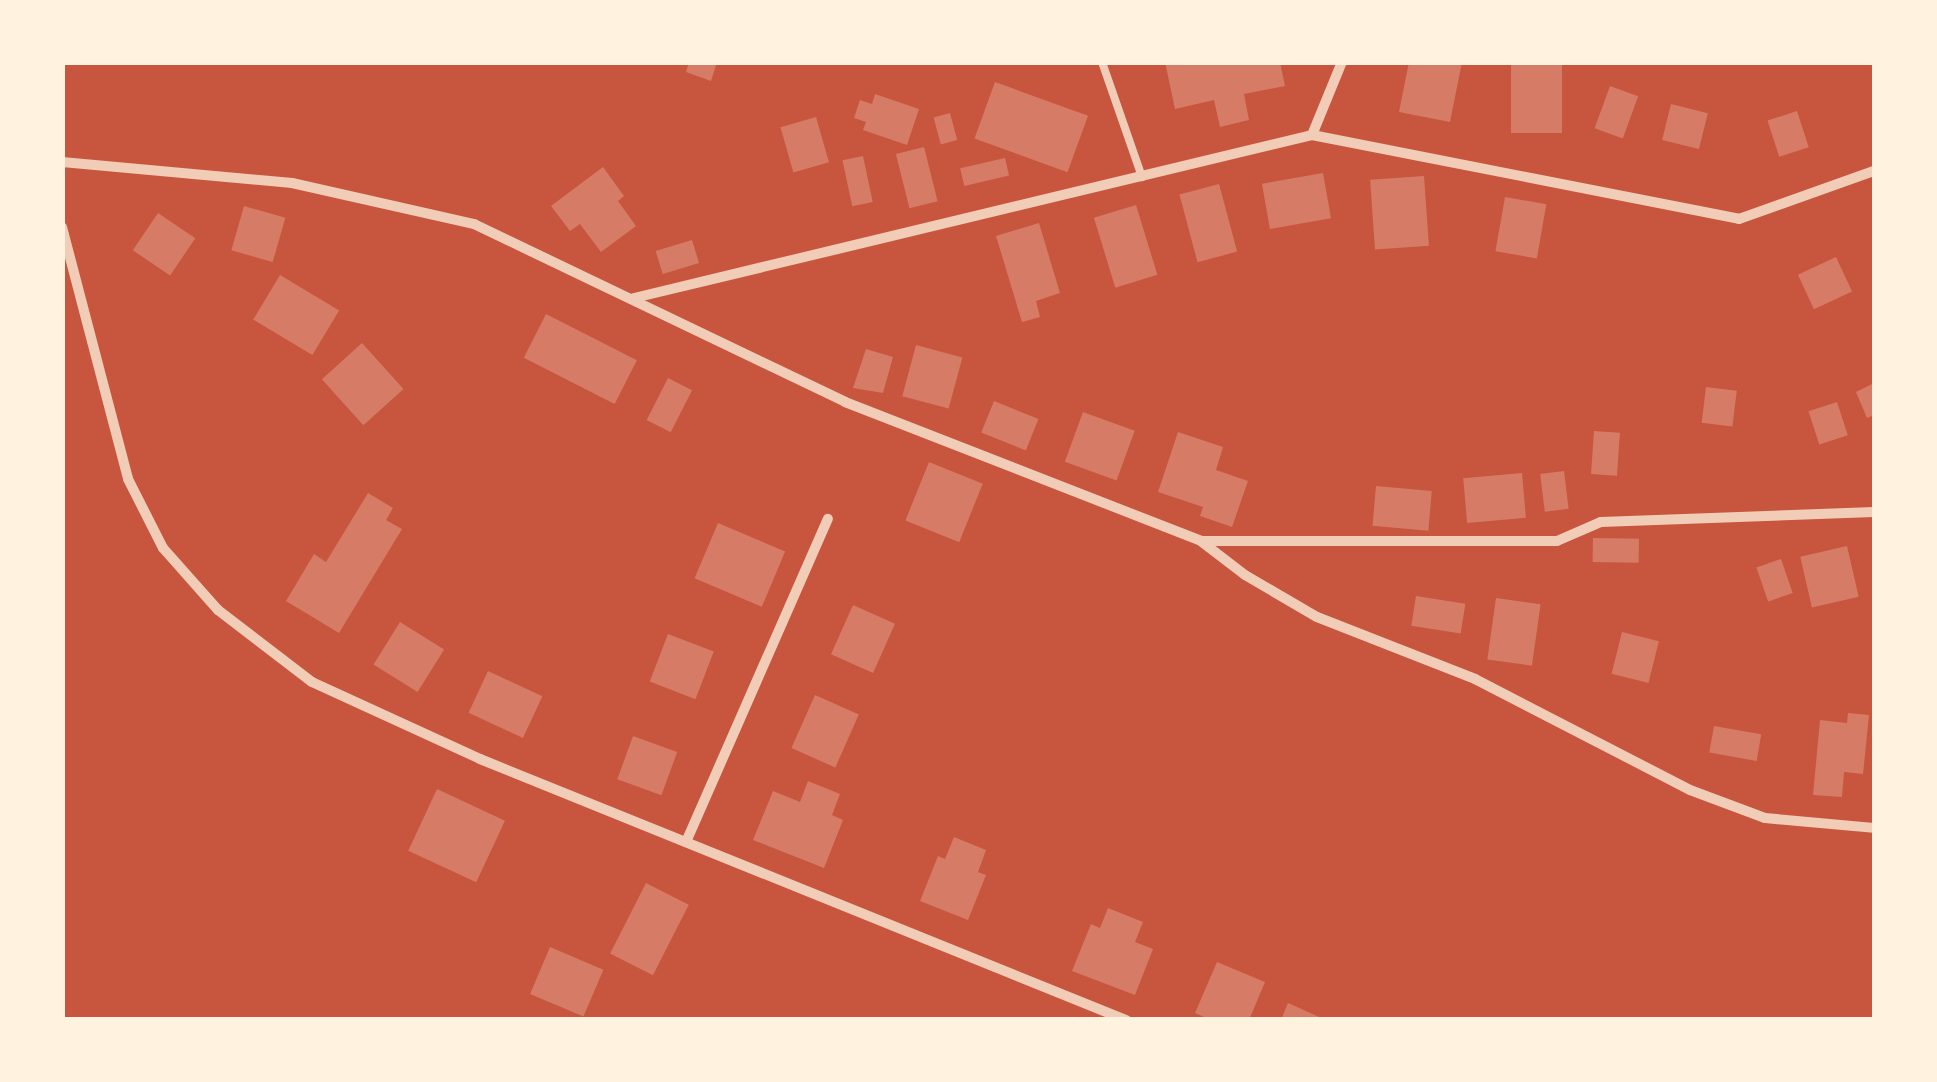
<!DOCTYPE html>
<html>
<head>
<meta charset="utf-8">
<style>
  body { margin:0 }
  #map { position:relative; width:1937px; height:1082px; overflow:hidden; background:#c8553d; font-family:Inter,sans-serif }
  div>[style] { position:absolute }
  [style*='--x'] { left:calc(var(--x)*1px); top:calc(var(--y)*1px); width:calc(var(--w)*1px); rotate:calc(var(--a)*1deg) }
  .building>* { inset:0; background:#d67c66; transform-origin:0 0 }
  .service>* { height:8px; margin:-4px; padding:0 4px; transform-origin:4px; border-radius:4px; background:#f1ccb7 }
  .minor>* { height:10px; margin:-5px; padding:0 5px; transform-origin:5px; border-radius:5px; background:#f1ccb7 }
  span { translate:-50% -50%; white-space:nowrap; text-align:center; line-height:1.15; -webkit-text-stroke:9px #fff3e0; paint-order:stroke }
  .frame { position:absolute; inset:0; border:65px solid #fff3e0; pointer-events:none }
</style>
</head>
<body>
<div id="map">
  <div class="building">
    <div style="clip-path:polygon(689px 62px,717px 62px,711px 81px,686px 72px)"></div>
    <div style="clip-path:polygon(1165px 62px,1280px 62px,1285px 86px,1244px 94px,1249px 120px,1220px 127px,1214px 100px,1175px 109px)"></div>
    <div style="clip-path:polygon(1409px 62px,1462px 62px,1450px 122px,1399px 112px)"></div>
    <div style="left:1511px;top:62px;width:51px;height:71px"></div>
    <div style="left:995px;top:82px;width:99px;height:60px;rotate:20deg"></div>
    <div style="left:1610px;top:86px;width:30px;height:45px;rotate:20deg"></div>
    <div style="clip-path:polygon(875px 94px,919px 109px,907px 145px,863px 130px,866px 122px,854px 118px,860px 100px,872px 104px)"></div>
    <div style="left:1671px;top:104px;width:38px;height:37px;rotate:14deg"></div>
    <div style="left:1797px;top:111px;width:38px;height:31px;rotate:72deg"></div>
    <div style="left:950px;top:113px;width:28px;height:17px;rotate:75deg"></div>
    <div style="left:816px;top:117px;width:47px;height:37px;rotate:74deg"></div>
    <div style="left:924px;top:147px;width:56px;height:29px;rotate:76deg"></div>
    <div style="left:863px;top:156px;width:47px;height:21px;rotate:78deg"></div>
    <div style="left:1005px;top:158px;width:18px;height:46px;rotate:77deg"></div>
    <div style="clip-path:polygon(603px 167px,624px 196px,618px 201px,636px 226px,601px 252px,580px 224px,570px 231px,551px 206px)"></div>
    <div style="left:1323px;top:173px;width:46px;height:62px;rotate:80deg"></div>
    <div style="left:1424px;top:176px;width:70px;height:54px;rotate:86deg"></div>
    <div style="left:1219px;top:184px;width:70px;height:41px;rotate:75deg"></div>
    <div style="left:1505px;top:197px;width:42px;height:55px;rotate:10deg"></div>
    <div style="left:1136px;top:205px;width:73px;height:44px;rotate:73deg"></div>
    <div style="left:244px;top:206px;width:43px;height:46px;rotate:16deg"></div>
    <div style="left:158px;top:213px;width:45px;height:45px;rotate:34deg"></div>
    <div style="clip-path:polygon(1039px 223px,1060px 293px,1036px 301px,1040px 317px,1022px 322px,996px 236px)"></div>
    <div style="left:692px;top:240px;width:24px;height:38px;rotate:73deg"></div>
    <div style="left:1836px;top:257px;width:38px;height:42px;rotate:65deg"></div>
    <div style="left:280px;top:275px;width:69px;height:52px;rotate:31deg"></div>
    <div style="left:546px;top:314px;width:102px;height:49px;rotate:27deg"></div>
    <div style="left:362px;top:343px;width:62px;height:54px;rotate:48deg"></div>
    <div style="left:916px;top:345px;width:48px;height:53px;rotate:15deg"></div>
    <div style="clip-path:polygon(866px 349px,893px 357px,883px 393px,853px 388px)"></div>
    <div style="left:668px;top:378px;width:27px;height:47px;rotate:27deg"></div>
    <div style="clip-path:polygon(1874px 383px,1874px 415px,1867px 418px,1856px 392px)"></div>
    <div style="left:1706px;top:387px;width:31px;height:36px;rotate:7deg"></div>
    <div style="left:994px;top:401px;width:48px;height:34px;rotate:22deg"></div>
    <div style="left:1837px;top:402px;width:35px;height:30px;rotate:72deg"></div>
    <div style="left:1083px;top:412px;width:55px;height:53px;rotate:20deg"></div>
    <div style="left:1594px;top:431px;width:26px;height:43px;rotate:4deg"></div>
    <div style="clip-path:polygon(1178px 432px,1223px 447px,1216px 470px,1248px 481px,1232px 527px,1200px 516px,1203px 507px,1158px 492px)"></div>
    <div style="left:929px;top:462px;width:58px;height:63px;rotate:22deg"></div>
    <div style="left:1564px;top:471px;width:38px;height:24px;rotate:83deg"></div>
    <div style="left:1522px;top:473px;width:45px;height:59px;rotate:85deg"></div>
    <div style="left:1376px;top:486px;width:56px;height:40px;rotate:5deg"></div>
    <div style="clip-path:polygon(368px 493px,393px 508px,386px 520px,402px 529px,339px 633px,286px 601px,314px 554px,326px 562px)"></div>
    <div style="left:718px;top:523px;width:73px;height:60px;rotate:23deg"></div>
    <div style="left:1593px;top:538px;width:46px;height:24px;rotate:1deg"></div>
    <div style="left:1847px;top:546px;width:52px;height:48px;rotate:77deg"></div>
    <div style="left:1781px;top:559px;width:36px;height:26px;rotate:71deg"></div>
    <div style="left:1416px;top:596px;width:50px;height:30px;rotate:9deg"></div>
    <div style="left:1496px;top:598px;width:45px;height:62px;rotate:8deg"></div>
    <div style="left:853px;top:605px;width:46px;height:54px;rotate:24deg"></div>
    <div style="left:400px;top:622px;width:52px;height:50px;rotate:32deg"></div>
    <div style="left:1622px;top:632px;width:38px;height:43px;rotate:14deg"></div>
    <div style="left:668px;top:634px;width:49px;height:51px;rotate:21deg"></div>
    <div style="left:488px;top:671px;width:60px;height:46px;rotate:25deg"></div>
    <div style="left:815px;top:695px;width:48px;height:58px;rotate:24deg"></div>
    <div style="clip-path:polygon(1848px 713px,1869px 715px,1863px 774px,1844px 772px,1842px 797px,1813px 795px,1820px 720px,1847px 723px)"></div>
    <div style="left:1714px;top:726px;width:48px;height:27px;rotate:10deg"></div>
    <div style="left:633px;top:736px;width:47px;height:46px;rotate:20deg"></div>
    <div style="clip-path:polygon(808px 781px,840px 794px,832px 815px,843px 820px,824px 868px,753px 840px,773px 791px,800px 802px)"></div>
    <div style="left:437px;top:789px;width:75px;height:68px;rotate:25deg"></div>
    <div style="clip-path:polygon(954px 837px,986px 850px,978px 872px,986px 875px,968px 920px,920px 901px,938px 856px,945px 859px)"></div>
    <div style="left:646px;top:883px;width:48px;height:79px;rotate:27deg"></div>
    <div style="clip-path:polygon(1108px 908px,1143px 922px,1135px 942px,1153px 949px,1135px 995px,1072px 971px,1091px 924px,1100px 928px)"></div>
    <div style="left:550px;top:947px;width:58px;height:51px;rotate:23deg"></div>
    <div style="clip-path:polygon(1217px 962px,1265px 982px,1249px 1020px,1211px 1020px,1195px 1013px)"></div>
    <div style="clip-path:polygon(1288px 1003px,1326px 1020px,1281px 1020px)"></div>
  </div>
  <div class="service">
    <div style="--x:1102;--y:62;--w:122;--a:70.8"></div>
  </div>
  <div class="minor">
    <div style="--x:1312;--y:135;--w:79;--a:-67.7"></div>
    <div style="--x:62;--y:162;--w:231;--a:5.2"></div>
    <div style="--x:292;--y:183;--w:187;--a:12.7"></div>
    <div style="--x:474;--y:224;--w:411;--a:25.6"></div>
    <div style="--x:845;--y:402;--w:382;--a:21.3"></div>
    <div style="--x:1201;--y:541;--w:356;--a:0"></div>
    <div style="--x:1557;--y:541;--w:48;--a:-23.4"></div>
    <div style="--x:1601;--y:522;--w:273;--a:-2.1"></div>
    <div style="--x:62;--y:227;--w:260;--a:75.3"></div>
    <div style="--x:128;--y:479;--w:77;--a:63.1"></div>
    <div style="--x:163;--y:548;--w:83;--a:48.4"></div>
    <div style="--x:218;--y:610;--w:118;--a:37.5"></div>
    <div style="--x:312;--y:682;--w:185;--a:24.6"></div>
    <div style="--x:480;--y:759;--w:697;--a:22"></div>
    <div style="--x:634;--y:298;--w:697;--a:-13.52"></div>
    <div style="--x:1312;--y:135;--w:435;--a:11.1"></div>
    <div style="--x:1739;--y:219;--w:143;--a:-19.6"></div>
    <div style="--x:1202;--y:542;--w:54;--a:37.5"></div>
    <div style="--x:1245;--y:575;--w:83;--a:30.3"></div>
    <div style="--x:1317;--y:617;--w:170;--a:21.4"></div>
    <div style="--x:1475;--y:679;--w:242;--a:27.3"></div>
    <div style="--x:1690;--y:790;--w:80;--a:20.5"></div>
    <div style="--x:1765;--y:818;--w:109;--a:5.2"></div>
    <div style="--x:686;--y:842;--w:353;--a:-66.3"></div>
  </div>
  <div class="frame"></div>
</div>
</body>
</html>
